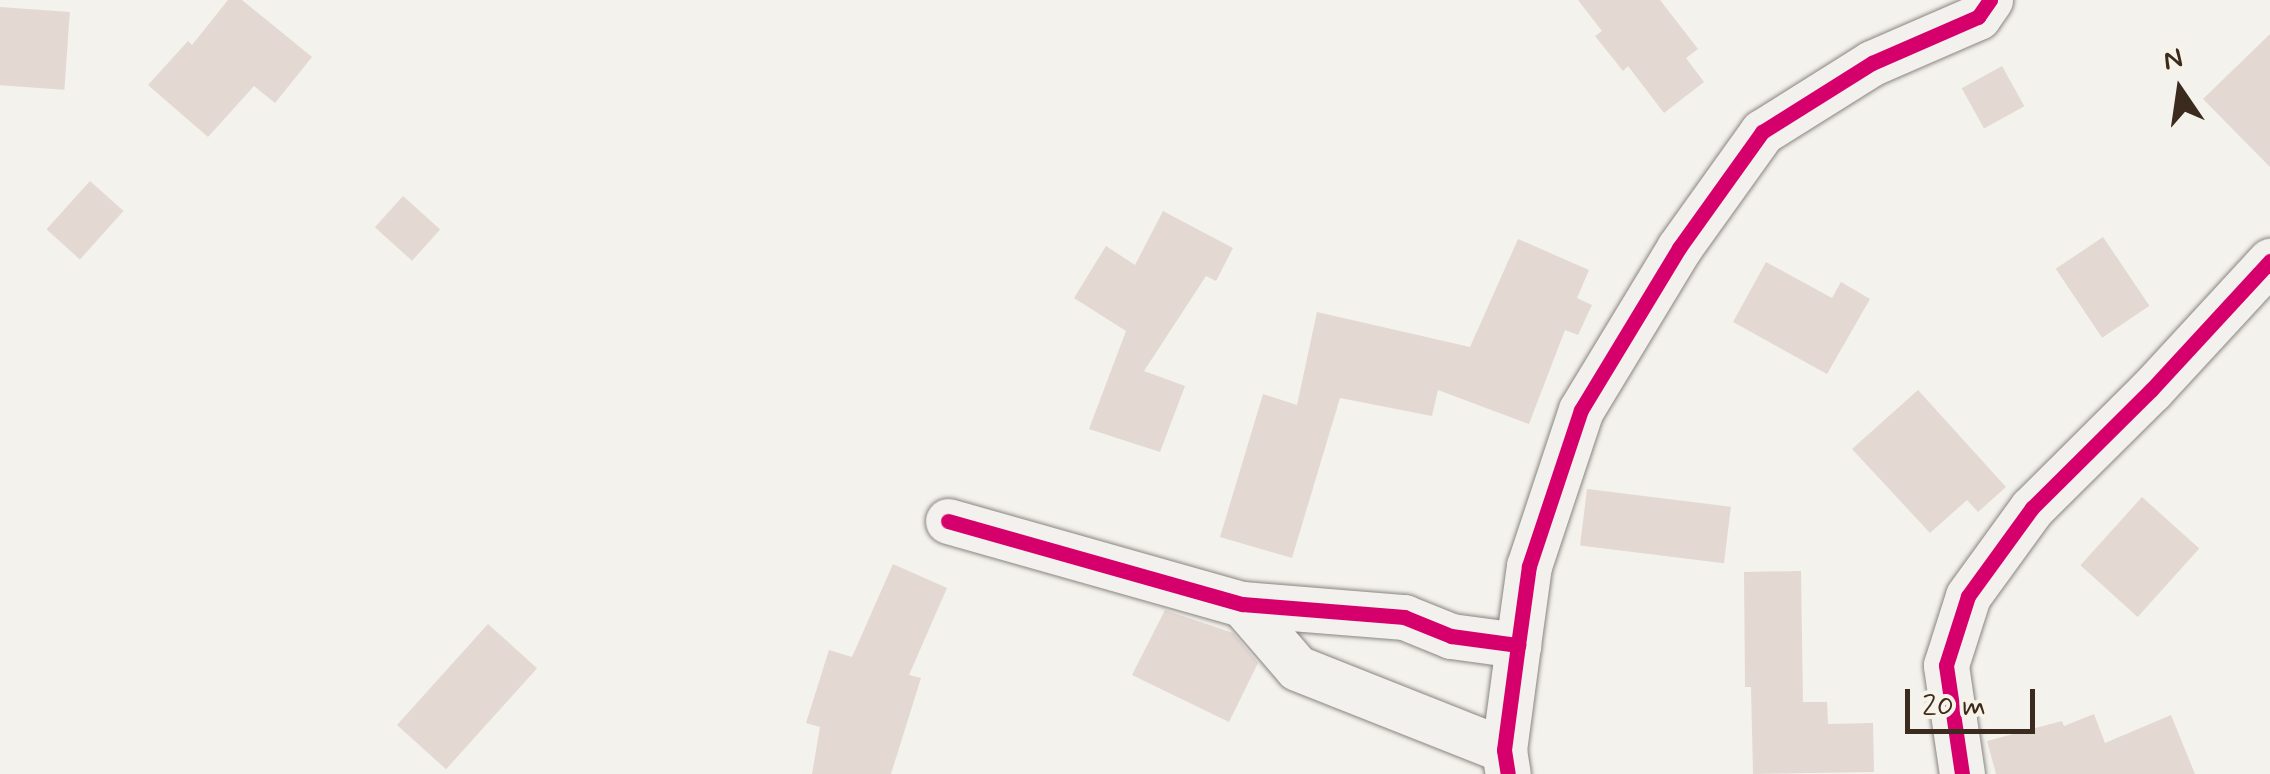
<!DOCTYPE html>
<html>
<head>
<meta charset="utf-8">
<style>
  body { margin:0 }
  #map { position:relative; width:2270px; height:774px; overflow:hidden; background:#f4f2ec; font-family:Mynerve,sans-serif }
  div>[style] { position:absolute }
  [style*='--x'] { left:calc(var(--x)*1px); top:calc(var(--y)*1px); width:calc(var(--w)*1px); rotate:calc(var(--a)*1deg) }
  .building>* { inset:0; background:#e3d8d2; transform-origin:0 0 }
  .roads { filter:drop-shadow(0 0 2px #898580) drop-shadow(0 0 2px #898580) }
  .minor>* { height:45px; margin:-22.5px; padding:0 22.5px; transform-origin:22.5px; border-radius:22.5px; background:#f2f1ed }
  .cycleway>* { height:15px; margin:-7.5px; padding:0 7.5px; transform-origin:7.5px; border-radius:7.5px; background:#d6006c }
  span { translate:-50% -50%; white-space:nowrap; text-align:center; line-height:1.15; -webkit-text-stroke:8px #f7f3e8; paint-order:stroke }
  .north { position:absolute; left:2130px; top:40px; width:100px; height:100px; -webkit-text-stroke:8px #f7f3e8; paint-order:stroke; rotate:347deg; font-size:28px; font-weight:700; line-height:40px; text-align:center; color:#3b2a1e }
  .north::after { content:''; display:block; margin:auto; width:35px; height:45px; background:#3b2a1e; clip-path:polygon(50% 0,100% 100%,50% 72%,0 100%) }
  .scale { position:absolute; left:1905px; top:689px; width:130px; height:45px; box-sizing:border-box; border:5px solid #3b2a1e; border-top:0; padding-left:12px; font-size:30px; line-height:35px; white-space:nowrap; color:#3b2a1e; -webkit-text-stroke:8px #f7f3e8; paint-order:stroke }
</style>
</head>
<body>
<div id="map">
  <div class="building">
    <div style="clip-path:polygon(228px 0,242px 0,312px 57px,275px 103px,254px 86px,208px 137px,148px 85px,188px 41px,192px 45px)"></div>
    <div style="clip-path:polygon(1578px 0,1660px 0,1698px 49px,1686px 58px,1704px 82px,1664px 113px,1628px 66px,1623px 71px,1595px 36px,1602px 31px)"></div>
    <div style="left:0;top:7px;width:70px;height:78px;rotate:4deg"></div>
    <div style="clip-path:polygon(2270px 34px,2270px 167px,2203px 99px)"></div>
    <div style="left:2002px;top:66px;width:46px;height:46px;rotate:61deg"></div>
    <div style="left:90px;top:181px;width:45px;height:65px;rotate:42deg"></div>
    <div style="left:403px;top:196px;width:50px;height:42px;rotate:42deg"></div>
    <div style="clip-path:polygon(1163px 211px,1233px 248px,1216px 281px,1206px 276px,1144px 371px,1185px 386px,1160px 452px,1089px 429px,1126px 331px,1074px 298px,1106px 246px,1135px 265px)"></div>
    <div style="left:2103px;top:237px;width:83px;height:57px;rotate:56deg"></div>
    <div style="clip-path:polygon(1518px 239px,1589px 270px,1577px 298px,1592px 305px,1578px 335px,1565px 330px,1529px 424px,1438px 390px,1432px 416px,1340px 398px,1292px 558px,1220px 537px,1263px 394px,1297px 405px,1317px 312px,1470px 347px)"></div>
    <div style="clip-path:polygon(1766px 262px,1832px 298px,1841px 282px,1870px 299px,1827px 374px,1733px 322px)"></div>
    <div style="clip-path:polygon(1918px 390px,2006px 487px,1978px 512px,1967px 500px,1930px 533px,1852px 449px)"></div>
    <div style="left:1587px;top:489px;width:145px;height:57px;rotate:7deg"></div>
    <div style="left:2142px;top:497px;width:77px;height:92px;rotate:42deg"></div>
    <div style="clip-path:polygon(893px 564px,947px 588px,909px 675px,921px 678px,891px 774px,812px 774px,820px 727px,806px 723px,829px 650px,852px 657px)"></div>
    <div style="clip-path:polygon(1801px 571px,1803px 702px,1827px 702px,1828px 724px,1873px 723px,1874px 772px,1753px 774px,1751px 687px,1745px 687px,1744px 572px)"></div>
    <div style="clip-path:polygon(1165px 610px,1233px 633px,1258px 663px,1229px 722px,1132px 675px)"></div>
    <div style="left:488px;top:624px;width:66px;height:136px;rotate:42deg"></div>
    <div style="clip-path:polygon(2094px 714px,2105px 743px,2171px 715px,2195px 774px,1996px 774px,1987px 741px,2062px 721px,2064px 726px)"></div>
  </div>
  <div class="roads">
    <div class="minor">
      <div style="--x:948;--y:521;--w:305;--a:15.8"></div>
      <div style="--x:1242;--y:604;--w:163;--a:4.6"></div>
      <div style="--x:1404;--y:617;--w:51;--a:22"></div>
      <div style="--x:1451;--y:636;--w:68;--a:7.7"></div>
      <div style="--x:1518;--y:645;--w:106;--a:97.6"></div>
      <div style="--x:1504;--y:750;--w:24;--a:81"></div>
      <div style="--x:1242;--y:604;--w:84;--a:49.3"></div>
      <div style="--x:1297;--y:668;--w:223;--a:21.6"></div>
      <div style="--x:1518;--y:645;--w:80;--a:-82.1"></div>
      <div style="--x:1529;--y:566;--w:164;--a:-71.6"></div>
      <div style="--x:1581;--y:410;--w:189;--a:-58.8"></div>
      <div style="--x:1679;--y:248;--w:143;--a:-54.4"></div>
      <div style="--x:1762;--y:132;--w:130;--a:-32.1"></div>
      <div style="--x:1872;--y:63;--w:116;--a:-23.5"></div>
      <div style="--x:1978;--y:17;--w:21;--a:-55"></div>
      <div style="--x:1962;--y:774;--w:110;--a:-98.4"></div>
      <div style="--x:1946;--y:665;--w:72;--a:-72.3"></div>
      <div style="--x:1968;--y:596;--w:109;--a:-54"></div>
      <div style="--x:2032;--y:508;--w:168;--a:-44.8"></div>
      <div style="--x:2151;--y:390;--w:176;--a:-47.3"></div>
    </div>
  </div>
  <div class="cycleway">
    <div style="--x:948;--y:521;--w:305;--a:15.8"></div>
    <div style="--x:1242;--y:604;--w:163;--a:4.6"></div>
    <div style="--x:1404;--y:617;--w:51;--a:22"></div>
    <div style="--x:1451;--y:636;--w:68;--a:7.7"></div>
    <div style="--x:1518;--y:645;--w:106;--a:97.6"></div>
    <div style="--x:1504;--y:750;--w:24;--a:81"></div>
    <div style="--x:1518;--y:645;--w:80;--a:-82.1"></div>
    <div style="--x:1529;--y:566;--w:164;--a:-71.6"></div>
    <div style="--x:1581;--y:410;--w:189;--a:-58.8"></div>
    <div style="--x:1679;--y:248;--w:143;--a:-54.4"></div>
    <div style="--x:1762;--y:132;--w:130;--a:-32.1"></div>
    <div style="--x:1872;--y:63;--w:116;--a:-23.5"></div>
    <div style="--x:1978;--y:17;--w:21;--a:-55"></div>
    <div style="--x:1962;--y:774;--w:110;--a:-98.4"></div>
    <div style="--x:1946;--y:665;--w:72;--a:-72.3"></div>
    <div style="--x:1968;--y:596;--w:109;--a:-54"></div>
    <div style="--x:2032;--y:508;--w:168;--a:-44.8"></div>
    <div style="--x:2151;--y:390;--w:176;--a:-47.3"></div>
  </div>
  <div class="north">N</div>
  <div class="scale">20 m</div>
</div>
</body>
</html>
